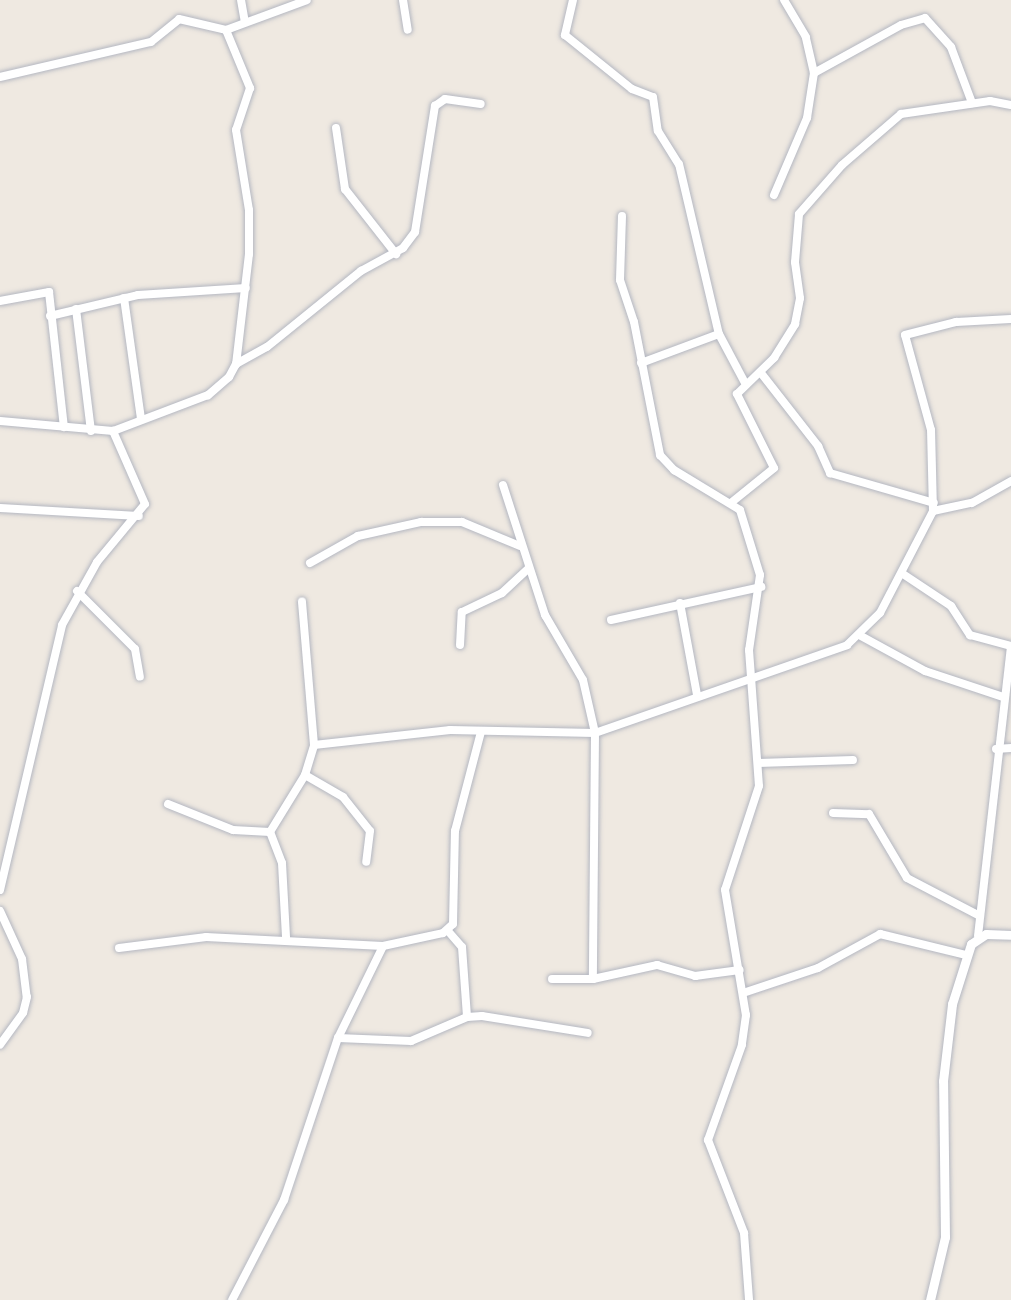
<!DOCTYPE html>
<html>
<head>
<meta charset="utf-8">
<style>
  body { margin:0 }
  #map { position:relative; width:1011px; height:1300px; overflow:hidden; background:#efe9e1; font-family:Montserrat,sans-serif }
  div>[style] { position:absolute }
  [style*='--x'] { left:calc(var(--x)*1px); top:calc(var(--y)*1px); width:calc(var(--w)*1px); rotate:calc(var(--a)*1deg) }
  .roads { filter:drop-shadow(0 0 2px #b4b7c1) drop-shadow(0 0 2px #b4b7c1) }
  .minor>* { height:8px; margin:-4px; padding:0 4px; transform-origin:4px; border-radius:4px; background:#fff }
  .tertiary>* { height:9px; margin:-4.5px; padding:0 4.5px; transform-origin:4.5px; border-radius:4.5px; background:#fff }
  span { translate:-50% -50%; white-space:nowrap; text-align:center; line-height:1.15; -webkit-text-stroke:8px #fff; paint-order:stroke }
</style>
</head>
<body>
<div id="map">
  <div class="roads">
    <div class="minor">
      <div style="--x:241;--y:0;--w:22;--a:80"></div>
      <div style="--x:403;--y:0;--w:30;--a:81"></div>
      <div style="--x:573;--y:0;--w:36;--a:103"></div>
      <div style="--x:565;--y:35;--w:86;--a:38.9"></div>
      <div style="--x:632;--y:89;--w:22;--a:21"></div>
      <div style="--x:653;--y:97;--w:34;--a:82"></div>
      <div style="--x:658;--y:131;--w:39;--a:58"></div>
      <div style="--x:679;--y:164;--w:175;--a:76.8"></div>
      <div style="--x:719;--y:334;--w:55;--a:62"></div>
      <div style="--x:226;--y:30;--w:86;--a:-20.3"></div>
      <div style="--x:814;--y:73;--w:99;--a:-28.9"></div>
      <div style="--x:901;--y:25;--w:25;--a:-16"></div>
      <div style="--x:925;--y:18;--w:39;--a:48"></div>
      <div style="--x:951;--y:47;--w:60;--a:69.4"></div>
      <div style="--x:0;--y:77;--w:155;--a:-13.1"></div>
      <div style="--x:151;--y:42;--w:36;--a:-39"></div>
      <div style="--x:179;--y:19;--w:48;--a:13.2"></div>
      <div style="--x:226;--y:30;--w:63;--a:67.5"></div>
      <div style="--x:250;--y:88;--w:44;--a:108.4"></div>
      <div style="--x:236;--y:130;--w:81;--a:80.8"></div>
      <div style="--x:249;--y:210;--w:44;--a:90"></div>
      <div style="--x:249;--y:254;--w:111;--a:96.7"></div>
      <div style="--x:236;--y:364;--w:15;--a:118"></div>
      <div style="--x:229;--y:377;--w:28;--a:139"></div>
      <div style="--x:208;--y:395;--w:102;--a:159.2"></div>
      <div style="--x:113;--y:431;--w:113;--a:-174.9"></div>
      <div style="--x:336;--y:128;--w:62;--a:81.6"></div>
      <div style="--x:345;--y:189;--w:83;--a:51.9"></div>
      <div style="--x:774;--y:195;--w:84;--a:-66.8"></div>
      <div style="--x:807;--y:118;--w:46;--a:-81.2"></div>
      <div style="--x:814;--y:73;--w:37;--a:-103"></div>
      <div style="--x:806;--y:37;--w:43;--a:-120.7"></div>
      <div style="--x:622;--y:216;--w:64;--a:91.8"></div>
      <div style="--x:620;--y:280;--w:44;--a:71.6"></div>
      <div style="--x:634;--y:322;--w:136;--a:78.9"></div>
      <div style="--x:660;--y:455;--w:21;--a:47"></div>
      <div style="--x:674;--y:470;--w:77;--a:31.2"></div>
      <div style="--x:740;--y:510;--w:68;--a:72.9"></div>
      <div style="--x:760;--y:575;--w:76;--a:98.3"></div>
      <div style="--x:749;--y:650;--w:136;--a:85.8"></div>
      <div style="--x:759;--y:786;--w:109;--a:108.1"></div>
      <div style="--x:725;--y:890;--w:127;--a:80.5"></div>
      <div style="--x:746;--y:1015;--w:30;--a:98"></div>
      <div style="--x:742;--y:1045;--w:101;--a:109.7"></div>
      <div style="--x:708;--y:1140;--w:100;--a:68.8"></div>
      <div style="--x:744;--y:1233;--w:67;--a:85.7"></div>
      <div style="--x:124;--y:298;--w:122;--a:82"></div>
      <div style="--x:0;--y:301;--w:50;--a:-10.4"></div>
      <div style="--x:49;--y:292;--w:136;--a:83.7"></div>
      <div style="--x:76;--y:309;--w:123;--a:83"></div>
      <div style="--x:50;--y:316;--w:90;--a:-13.4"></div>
      <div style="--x:138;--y:295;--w:108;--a:-3.7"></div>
      <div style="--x:641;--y:363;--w:83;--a:-20.4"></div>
      <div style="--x:236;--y:364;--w:35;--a:-29"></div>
      <div style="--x:267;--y:347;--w:121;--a:-39"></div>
      <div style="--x:361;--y:271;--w:48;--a:-28.7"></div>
      <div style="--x:403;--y:248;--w:20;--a:-53"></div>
      <div style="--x:415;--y:232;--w:128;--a:-81"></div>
      <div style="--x:435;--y:106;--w:12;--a:-35"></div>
      <div style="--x:445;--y:99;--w:36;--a:8"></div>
      <div style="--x:761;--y:373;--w:93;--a:52"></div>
      <div style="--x:818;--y:446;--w:30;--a:66"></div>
      <div style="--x:830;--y:473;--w:108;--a:16.1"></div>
      <div style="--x:503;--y:485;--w:137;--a:72.1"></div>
      <div style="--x:545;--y:615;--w:75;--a:59.7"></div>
      <div style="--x:583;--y:680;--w:54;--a:77.2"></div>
      <div style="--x:595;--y:733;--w:246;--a:90.5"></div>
      <div style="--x:732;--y:502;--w:54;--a:-39"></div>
      <div style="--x:774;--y:468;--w:83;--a:-116.6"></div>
      <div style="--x:737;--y:394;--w:52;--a:-44.2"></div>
      <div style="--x:774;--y:358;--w:40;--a:-58"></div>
      <div style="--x:795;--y:324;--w:26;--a:-79"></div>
      <div style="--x:800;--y:298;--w:36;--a:-98"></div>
      <div style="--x:795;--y:262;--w:48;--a:-85.2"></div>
      <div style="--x:799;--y:214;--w:65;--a:-48.7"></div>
      <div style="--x:842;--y:165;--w:78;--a:-40.8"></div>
      <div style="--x:901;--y:114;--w:90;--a:-8.3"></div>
      <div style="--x:990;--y:101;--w:21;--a:11"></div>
      <div style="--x:0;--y:508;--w:139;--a:3.3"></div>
      <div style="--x:933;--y:511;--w:40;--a:-12"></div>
      <div style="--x:972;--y:503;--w:45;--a:-29.4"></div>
      <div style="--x:310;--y:563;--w:55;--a:-29.4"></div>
      <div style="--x:358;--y:536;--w:65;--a:-12.5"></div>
      <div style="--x:421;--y:522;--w:41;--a:0"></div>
      <div style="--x:462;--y:522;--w:63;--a:22.5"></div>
      <div style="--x:903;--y:574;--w:58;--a:33.7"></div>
      <div style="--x:951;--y:606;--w:35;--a:57"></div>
      <div style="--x:970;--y:635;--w:42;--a:15"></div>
      <div style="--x:77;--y:591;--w:82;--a:45"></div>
      <div style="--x:135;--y:649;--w:28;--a:80"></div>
      <div style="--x:680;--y:603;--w:94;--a:79.5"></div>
      <div style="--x:611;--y:620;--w:154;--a:-12.4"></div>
      <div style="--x:861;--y:636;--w:73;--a:28.7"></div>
      <div style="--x:925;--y:671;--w:82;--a:18.4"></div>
      <div style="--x:460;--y:645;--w:33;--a:-87"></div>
      <div style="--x:462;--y:612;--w:44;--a:-25.4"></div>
      <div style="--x:502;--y:593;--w:34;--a:-43"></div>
      <div style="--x:314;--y:745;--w:137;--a:-6.3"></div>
      <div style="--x:450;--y:730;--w:145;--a:1.2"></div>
      <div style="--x:595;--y:733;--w:267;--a:-19.2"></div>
      <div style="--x:847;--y:645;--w:46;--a:-44.1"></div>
      <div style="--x:880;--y:613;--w:115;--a:-62.5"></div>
      <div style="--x:933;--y:511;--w:81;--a:-91.4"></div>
      <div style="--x:931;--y:430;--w:98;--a:-105.3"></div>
      <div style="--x:905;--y:335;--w:53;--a:-14.3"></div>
      <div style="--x:956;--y:322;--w:55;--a:-3.1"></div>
      <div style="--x:996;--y:749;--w:15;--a:-4"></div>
      <div style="--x:758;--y:763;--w:95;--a:-1.8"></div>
      <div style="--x:305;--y:775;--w:44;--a:30.1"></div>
      <div style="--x:343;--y:797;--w:43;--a:51.5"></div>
      <div style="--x:370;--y:831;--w:31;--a:97"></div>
      <div style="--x:168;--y:804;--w:70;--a:21.8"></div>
      <div style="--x:233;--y:830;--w:37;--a:3"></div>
      <div style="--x:833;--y:813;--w:36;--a:2"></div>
      <div style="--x:869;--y:814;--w:74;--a:59.3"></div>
      <div style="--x:907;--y:878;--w:80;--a:27.5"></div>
      <div style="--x:0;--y:890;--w:272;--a:-76.8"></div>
      <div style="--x:62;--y:625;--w:72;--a:-60.9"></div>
      <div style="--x:97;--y:562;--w:75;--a:-50.4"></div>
      <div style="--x:145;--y:504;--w:80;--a:-113.7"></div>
      <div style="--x:0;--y:911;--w:53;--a:65.4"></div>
      <div style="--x:22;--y:959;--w:38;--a:83"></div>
      <div style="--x:27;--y:997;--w:16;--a:104"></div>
      <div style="--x:23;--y:1013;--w:39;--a:126"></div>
      <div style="--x:448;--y:931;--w:21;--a:49"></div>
      <div style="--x:462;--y:947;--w:70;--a:85.9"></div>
      <div style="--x:978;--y:936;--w:291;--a:-83.5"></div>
      <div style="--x:286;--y:937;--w:74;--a:-93.1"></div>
      <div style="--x:282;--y:863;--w:33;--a:-111"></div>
      <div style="--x:270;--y:832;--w:67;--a:-58.4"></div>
      <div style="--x:305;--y:775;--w:31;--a:-73"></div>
      <div style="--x:314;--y:745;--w:144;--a:-94.8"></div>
      <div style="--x:119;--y:948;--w:88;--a:-7.2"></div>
      <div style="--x:206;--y:937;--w:177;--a:2.9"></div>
      <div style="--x:552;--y:979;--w:41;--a:0"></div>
      <div style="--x:593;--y:979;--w:66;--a:-12.3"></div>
      <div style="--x:657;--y:965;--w:40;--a:16"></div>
      <div style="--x:695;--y:976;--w:45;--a:-7.6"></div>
      <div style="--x:743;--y:993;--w:79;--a:-18.4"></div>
      <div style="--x:818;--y:968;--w:71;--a:-28.7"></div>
      <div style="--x:880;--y:934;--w:89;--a:13.7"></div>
      <div style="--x:338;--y:1038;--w:73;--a:2.4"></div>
      <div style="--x:411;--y:1041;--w:61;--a:-23.2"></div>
      <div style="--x:467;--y:1017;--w:15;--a:-4"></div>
      <div style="--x:482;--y:1016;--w:107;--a:9.1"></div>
      <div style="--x:232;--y:1300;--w:113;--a:-62.5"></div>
      <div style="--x:284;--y:1200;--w:171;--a:-71.6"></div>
      <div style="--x:338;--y:1038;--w:102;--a:-63.9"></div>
      <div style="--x:383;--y:946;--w:61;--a:-12.2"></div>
      <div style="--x:443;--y:933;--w:13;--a:-42"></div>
      <div style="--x:453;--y:924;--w:93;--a:-88.8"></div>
      <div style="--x:455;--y:831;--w:102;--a:-75.3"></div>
    </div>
    <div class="tertiary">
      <div style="--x:930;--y:1300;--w:65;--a:-76.6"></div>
      <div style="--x:945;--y:1237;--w:156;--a:-90.7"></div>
      <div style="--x:943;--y:1081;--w:78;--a:-83.3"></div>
      <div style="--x:952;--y:1004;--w:63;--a:-72.4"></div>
      <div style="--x:971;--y:944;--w:18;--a:-34"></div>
      <div style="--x:986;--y:934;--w:25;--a:2"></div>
    </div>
  </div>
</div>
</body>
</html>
